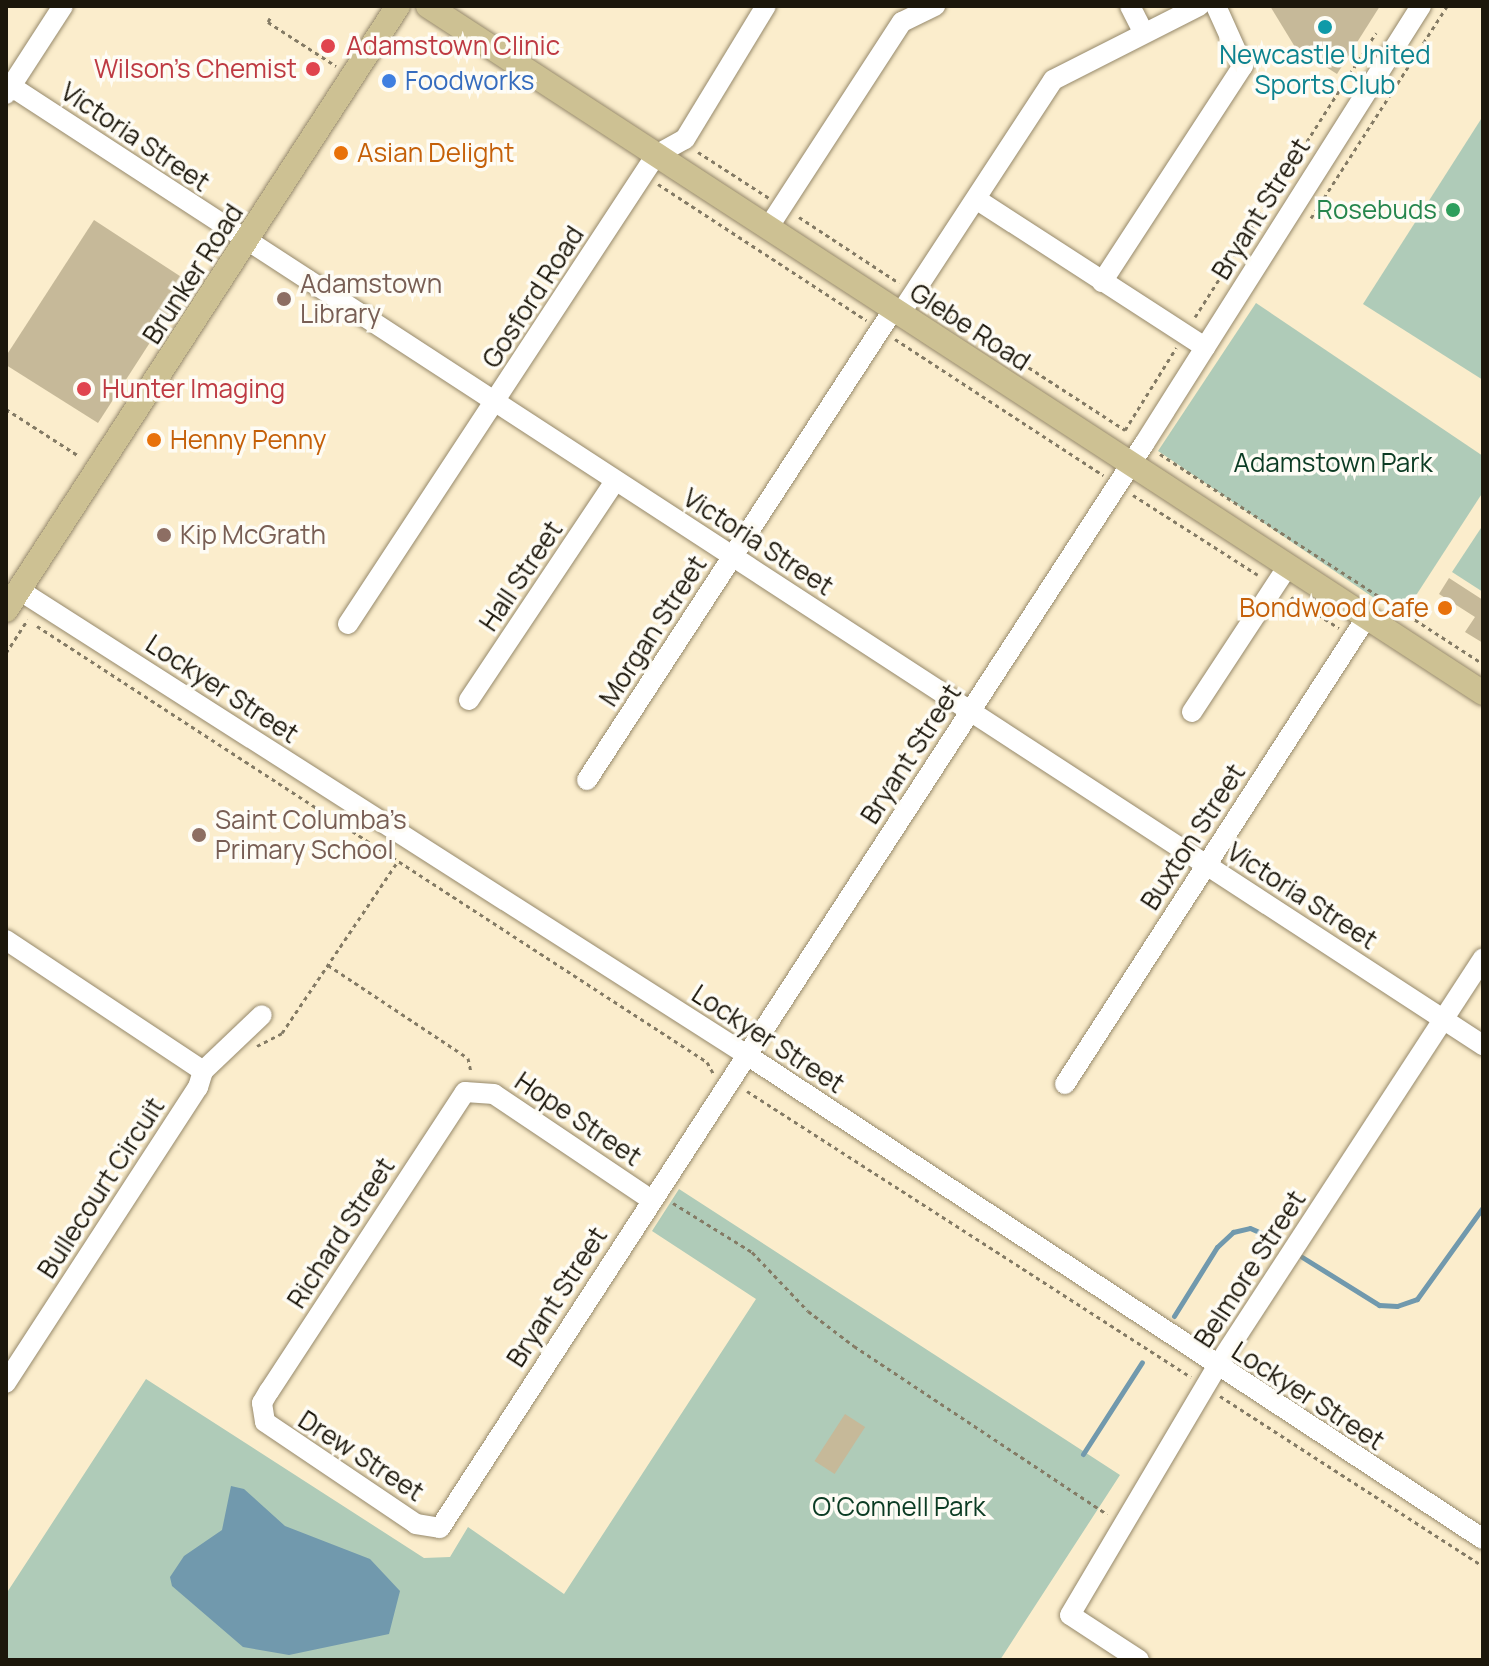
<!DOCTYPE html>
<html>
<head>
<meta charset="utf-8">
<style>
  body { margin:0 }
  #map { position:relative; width:1489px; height:1666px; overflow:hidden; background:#fbedcc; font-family:Manrope,sans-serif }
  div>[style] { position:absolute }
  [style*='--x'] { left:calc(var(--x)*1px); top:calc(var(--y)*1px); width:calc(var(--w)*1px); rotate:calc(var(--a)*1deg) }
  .green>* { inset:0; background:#afcbb8 }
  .water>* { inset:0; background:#7199ad }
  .stream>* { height:5px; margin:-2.5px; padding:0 2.5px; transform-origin:2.5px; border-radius:2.5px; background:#7199ad }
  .building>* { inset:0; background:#c6b999; transform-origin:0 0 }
  .path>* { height:3px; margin-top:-1.5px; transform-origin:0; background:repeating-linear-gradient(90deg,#847b65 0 4px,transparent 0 8px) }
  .roads { filter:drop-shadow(0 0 2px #96896b) drop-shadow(0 0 2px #96896b) }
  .minor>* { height:20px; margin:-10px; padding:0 10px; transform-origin:10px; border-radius:10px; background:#fff }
  .major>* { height:24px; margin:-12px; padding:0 12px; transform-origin:12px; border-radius:12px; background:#cdc193 }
  .dots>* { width:22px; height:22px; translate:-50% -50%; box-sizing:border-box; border:4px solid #fefcf5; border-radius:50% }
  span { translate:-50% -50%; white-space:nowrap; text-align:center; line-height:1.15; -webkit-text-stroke:7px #fefcf5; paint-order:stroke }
  .health-label { font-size:26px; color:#be3a42 }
  .left { translate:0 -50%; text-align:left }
  .right { translate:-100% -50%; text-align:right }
  .culture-label { font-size:26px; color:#0d838f }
  .shop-label { font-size:26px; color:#366cbe }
  .street-label { font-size:26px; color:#1c170b }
  .food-label { font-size:26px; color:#c56008 }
  .leisure-label { font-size:26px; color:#27864d }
  .education-label { font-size:26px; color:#785e54 }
  .park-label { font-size:26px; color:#0b3b23 }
  .frame { position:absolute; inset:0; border:8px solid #1c170b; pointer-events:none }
</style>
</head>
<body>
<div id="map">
  <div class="green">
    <div style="clip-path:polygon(1483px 116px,1483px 380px,1363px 304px)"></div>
    <div style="clip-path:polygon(1256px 303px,1483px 456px,1483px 492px,1402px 617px,1158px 451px)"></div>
    <div style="clip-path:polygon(1483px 525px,1483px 592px,1452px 572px)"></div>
    <div style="clip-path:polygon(679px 1189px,1120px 1475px,1000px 1660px,6px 1660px,6px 1594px,146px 1379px,424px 1558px,450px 1557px,468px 1527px,564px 1594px,756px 1299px,652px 1231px)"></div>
  </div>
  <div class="water">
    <div style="clip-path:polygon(231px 1486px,244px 1489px,285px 1526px,370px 1559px,400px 1591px,389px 1634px,289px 1655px,243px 1647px,172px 1586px,170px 1577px,184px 1556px,222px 1530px)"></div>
  </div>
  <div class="stream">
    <div style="--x:1302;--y:1257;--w:91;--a:31.9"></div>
    <div style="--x:1379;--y:1305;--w:18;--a:3"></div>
    <div style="--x:1397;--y:1306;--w:21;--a:-19"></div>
    <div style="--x:1417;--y:1299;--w:113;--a:-54.3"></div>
    <div style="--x:1174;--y:1316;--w:81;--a:-58.1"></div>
    <div style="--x:1217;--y:1247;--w:22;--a:-43"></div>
    <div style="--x:1233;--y:1232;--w:17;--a:-13"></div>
    <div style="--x:1250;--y:1228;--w:30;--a:24"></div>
    <div style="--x:1083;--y:1454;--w:109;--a:-57.3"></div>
  </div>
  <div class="building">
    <div style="clip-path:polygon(1270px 6px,1380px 6px,1337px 74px,1295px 47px)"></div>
    <div style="clip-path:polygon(94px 220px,189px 282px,98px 423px,6px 365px,6px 356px)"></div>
    <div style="clip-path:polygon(1449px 578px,1483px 600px,1483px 643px,1465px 632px,1475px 617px,1439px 594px)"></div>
    <div style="left:845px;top:1414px;width:24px;height:56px;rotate:33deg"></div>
  </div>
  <div class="path">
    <div style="--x:270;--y:18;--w:4;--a:117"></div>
    <div style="--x:268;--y:22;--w:81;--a:32.9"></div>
    <div style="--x:698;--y:152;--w:85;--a:32.9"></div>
    <div style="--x:658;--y:184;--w:249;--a:33.2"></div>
    <div style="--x:799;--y:217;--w:120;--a:33.4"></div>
    <div style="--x:1311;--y:218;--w:252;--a:-57.3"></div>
    <div style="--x:928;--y:302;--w:235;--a:33"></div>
    <div style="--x:1125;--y:430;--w:97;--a:-58.1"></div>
    <div style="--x:1195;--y:317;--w:337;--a:-57.5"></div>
    <div style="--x:895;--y:339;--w:249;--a:33.2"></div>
    <div style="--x:6;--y:409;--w:87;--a:32.8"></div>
    <div style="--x:1160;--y:454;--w:385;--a:33"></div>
    <div style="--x:1133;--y:495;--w:148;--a:32.6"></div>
    <div style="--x:1291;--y:597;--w:57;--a:32.9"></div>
    <div style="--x:37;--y:626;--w:799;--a:33.05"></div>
    <div style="--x:707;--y:1062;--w:13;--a:61"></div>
    <div style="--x:6;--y:653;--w:40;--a:-57.1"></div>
    <div style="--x:328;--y:965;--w:168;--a:33.6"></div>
    <div style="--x:468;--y:1058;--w:14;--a:78"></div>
    <div style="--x:257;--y:1046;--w:28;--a:-27"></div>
    <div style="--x:282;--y:1033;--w:207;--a:-56"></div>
    <div style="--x:747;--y:1091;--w:528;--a:32.79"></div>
    <div style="--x:673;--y:1203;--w:93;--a:31.8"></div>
    <div style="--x:752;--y:1252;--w:81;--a:46.5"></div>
    <div style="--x:808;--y:1311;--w:58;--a:37.3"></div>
    <div style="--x:854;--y:1346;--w:304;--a:33.6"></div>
    <div style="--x:1220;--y:1396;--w:313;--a:32.9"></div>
  </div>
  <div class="roads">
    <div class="minor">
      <div style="--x:1130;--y:6;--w:30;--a:63"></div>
      <div style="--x:6;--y:83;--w:1763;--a:33.08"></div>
      <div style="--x:6;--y:94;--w:105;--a:-57.1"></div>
      <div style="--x:976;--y:199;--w:273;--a:32.9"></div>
      <div style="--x:768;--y:228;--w:246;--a:-57"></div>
      <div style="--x:902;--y:22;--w:37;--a:-26"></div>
      <div style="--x:1102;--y:282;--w:258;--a:-56.9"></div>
      <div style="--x:1243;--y:66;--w:66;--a:-114.2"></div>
      <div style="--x:900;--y:314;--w:280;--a:-56.8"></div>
      <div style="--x:1053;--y:80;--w:164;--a:-26.9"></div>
      <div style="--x:19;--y:590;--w:864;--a:32.57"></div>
      <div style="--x:747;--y:1055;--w:881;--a:33.33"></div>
      <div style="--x:348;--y:624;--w:561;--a:-56.71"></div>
      <div style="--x:656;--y:155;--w:33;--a:-29"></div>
      <div style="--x:685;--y:139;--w:156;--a:-58.7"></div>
      <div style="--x:469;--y:700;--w:263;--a:-56.3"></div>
      <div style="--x:1192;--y:712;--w:175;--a:-56.7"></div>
      <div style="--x:587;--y:780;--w:561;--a:-56.93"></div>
      <div style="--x:6;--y:940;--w:237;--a:33.6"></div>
      <div style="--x:203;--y:1071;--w:17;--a:107"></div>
      <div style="--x:198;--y:1087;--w:353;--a:123"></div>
      <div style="--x:203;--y:1071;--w:81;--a:-43.5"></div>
      <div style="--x:1065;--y:1084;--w:555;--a:-57.14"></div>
      <div style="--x:650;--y:1199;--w:188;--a:-146.1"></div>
      <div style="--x:494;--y:1094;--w:29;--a:-176"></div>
      <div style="--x:465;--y:1092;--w:358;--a:123.2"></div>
      <div style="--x:269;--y:1391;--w:14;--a:120"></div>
      <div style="--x:262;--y:1403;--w:19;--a:81"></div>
      <div style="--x:265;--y:1422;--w:182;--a:34"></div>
      <div style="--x:416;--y:1524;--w:24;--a:9"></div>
      <div style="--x:440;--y:1528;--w:1293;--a:-57"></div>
      <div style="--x:1144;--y:444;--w:518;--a:-57.69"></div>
      <div style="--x:1139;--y:1660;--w:82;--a:-146.9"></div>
      <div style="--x:1070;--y:1615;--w:287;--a:-59.4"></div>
      <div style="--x:1216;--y:1368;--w:489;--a:-56.9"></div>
    </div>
    <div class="major">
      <div style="--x:428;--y:6;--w:1259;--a:33.07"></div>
      <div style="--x:6;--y:610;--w:720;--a:-57.02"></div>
    </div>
  </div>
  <div class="dots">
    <div style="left:1325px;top:27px;background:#0f9aa8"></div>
    <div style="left:328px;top:46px;background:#e0444e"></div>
    <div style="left:313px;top:69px;background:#e0444e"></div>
    <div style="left:389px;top:81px;background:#3f7fe0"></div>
    <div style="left:341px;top:153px;background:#e8710a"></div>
    <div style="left:1453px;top:210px;background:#2e9e5b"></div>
    <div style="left:284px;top:299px;background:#8d6e63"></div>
    <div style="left:84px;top:389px;background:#e0444e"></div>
    <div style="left:154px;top:440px;background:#e8710a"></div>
    <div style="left:164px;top:535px;background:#8d6e63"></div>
    <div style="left:1445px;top:608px;background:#e8710a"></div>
    <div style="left:199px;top:835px;background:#8d6e63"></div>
  </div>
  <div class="health-label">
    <span class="left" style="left:346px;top:46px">Adamstown Clinic</span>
    <span class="right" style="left:297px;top:69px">Wilson’s Chemist</span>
    <span class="left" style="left:102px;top:389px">Hunter Imaging</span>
  </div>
  <div class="culture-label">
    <span style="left:1325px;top:70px">Newcastle United<br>Sports Club</span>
  </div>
  <div class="shop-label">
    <span class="left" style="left:405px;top:81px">Foodworks</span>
  </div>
  <div class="street-label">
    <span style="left:135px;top:137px;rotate:34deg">Victoria Street</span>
    <span style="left:1261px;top:209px;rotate:-58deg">Bryant Street</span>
    <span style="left:193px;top:274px;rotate:-57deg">Brunker Road</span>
    <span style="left:533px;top:297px;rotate:-57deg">Gosford Road</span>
    <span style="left:970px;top:327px;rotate:33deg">Glebe Road</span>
    <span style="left:758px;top:542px;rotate:33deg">Victoria Street</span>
    <span style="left:521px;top:576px;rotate:-56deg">Hall Street</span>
    <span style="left:653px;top:631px;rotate:-57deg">Morgan Street</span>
    <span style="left:222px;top:689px;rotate:33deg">Lockyer Street</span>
    <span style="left:911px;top:754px;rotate:-57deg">Bryant Street</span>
    <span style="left:1193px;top:837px;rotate:-57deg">Buxton Street</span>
    <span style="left:1302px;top:896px;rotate:33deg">Victoria Street</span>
    <span style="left:768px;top:1039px;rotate:33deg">Lockyer Street</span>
    <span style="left:578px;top:1119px;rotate:34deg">Hope Street</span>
    <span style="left:101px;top:1188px;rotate:-57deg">Bullecourt Circuit</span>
    <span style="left:341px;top:1233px;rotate:-57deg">Richard Street</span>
    <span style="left:1250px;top:1269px;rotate:-57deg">Belmore Street</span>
    <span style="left:557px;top:1297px;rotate:-57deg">Bryant Street</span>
    <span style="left:1308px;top:1396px;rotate:33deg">Lockyer Street</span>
    <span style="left:361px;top:1456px;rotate:33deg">Drew Street</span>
  </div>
  <div class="food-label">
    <span class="left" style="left:357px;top:153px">Asian Delight</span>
    <span class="left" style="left:170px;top:440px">Henny Penny</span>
    <span class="right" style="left:1429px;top:608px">Bondwood Cafe</span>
  </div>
  <div class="leisure-label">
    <span class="right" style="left:1437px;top:210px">Rosebuds</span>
  </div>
  <div class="education-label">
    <span class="left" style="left:300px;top:299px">Adamstown<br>Library</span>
    <span class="left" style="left:180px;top:535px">Kip McGrath</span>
    <span class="left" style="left:215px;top:835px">Saint Columba’s<br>Primary School</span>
  </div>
  <div class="park-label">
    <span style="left:1333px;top:463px">Adamstown Park</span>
    <span style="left:899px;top:1507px">O'Connell Park</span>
  </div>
  <div class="frame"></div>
</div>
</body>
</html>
